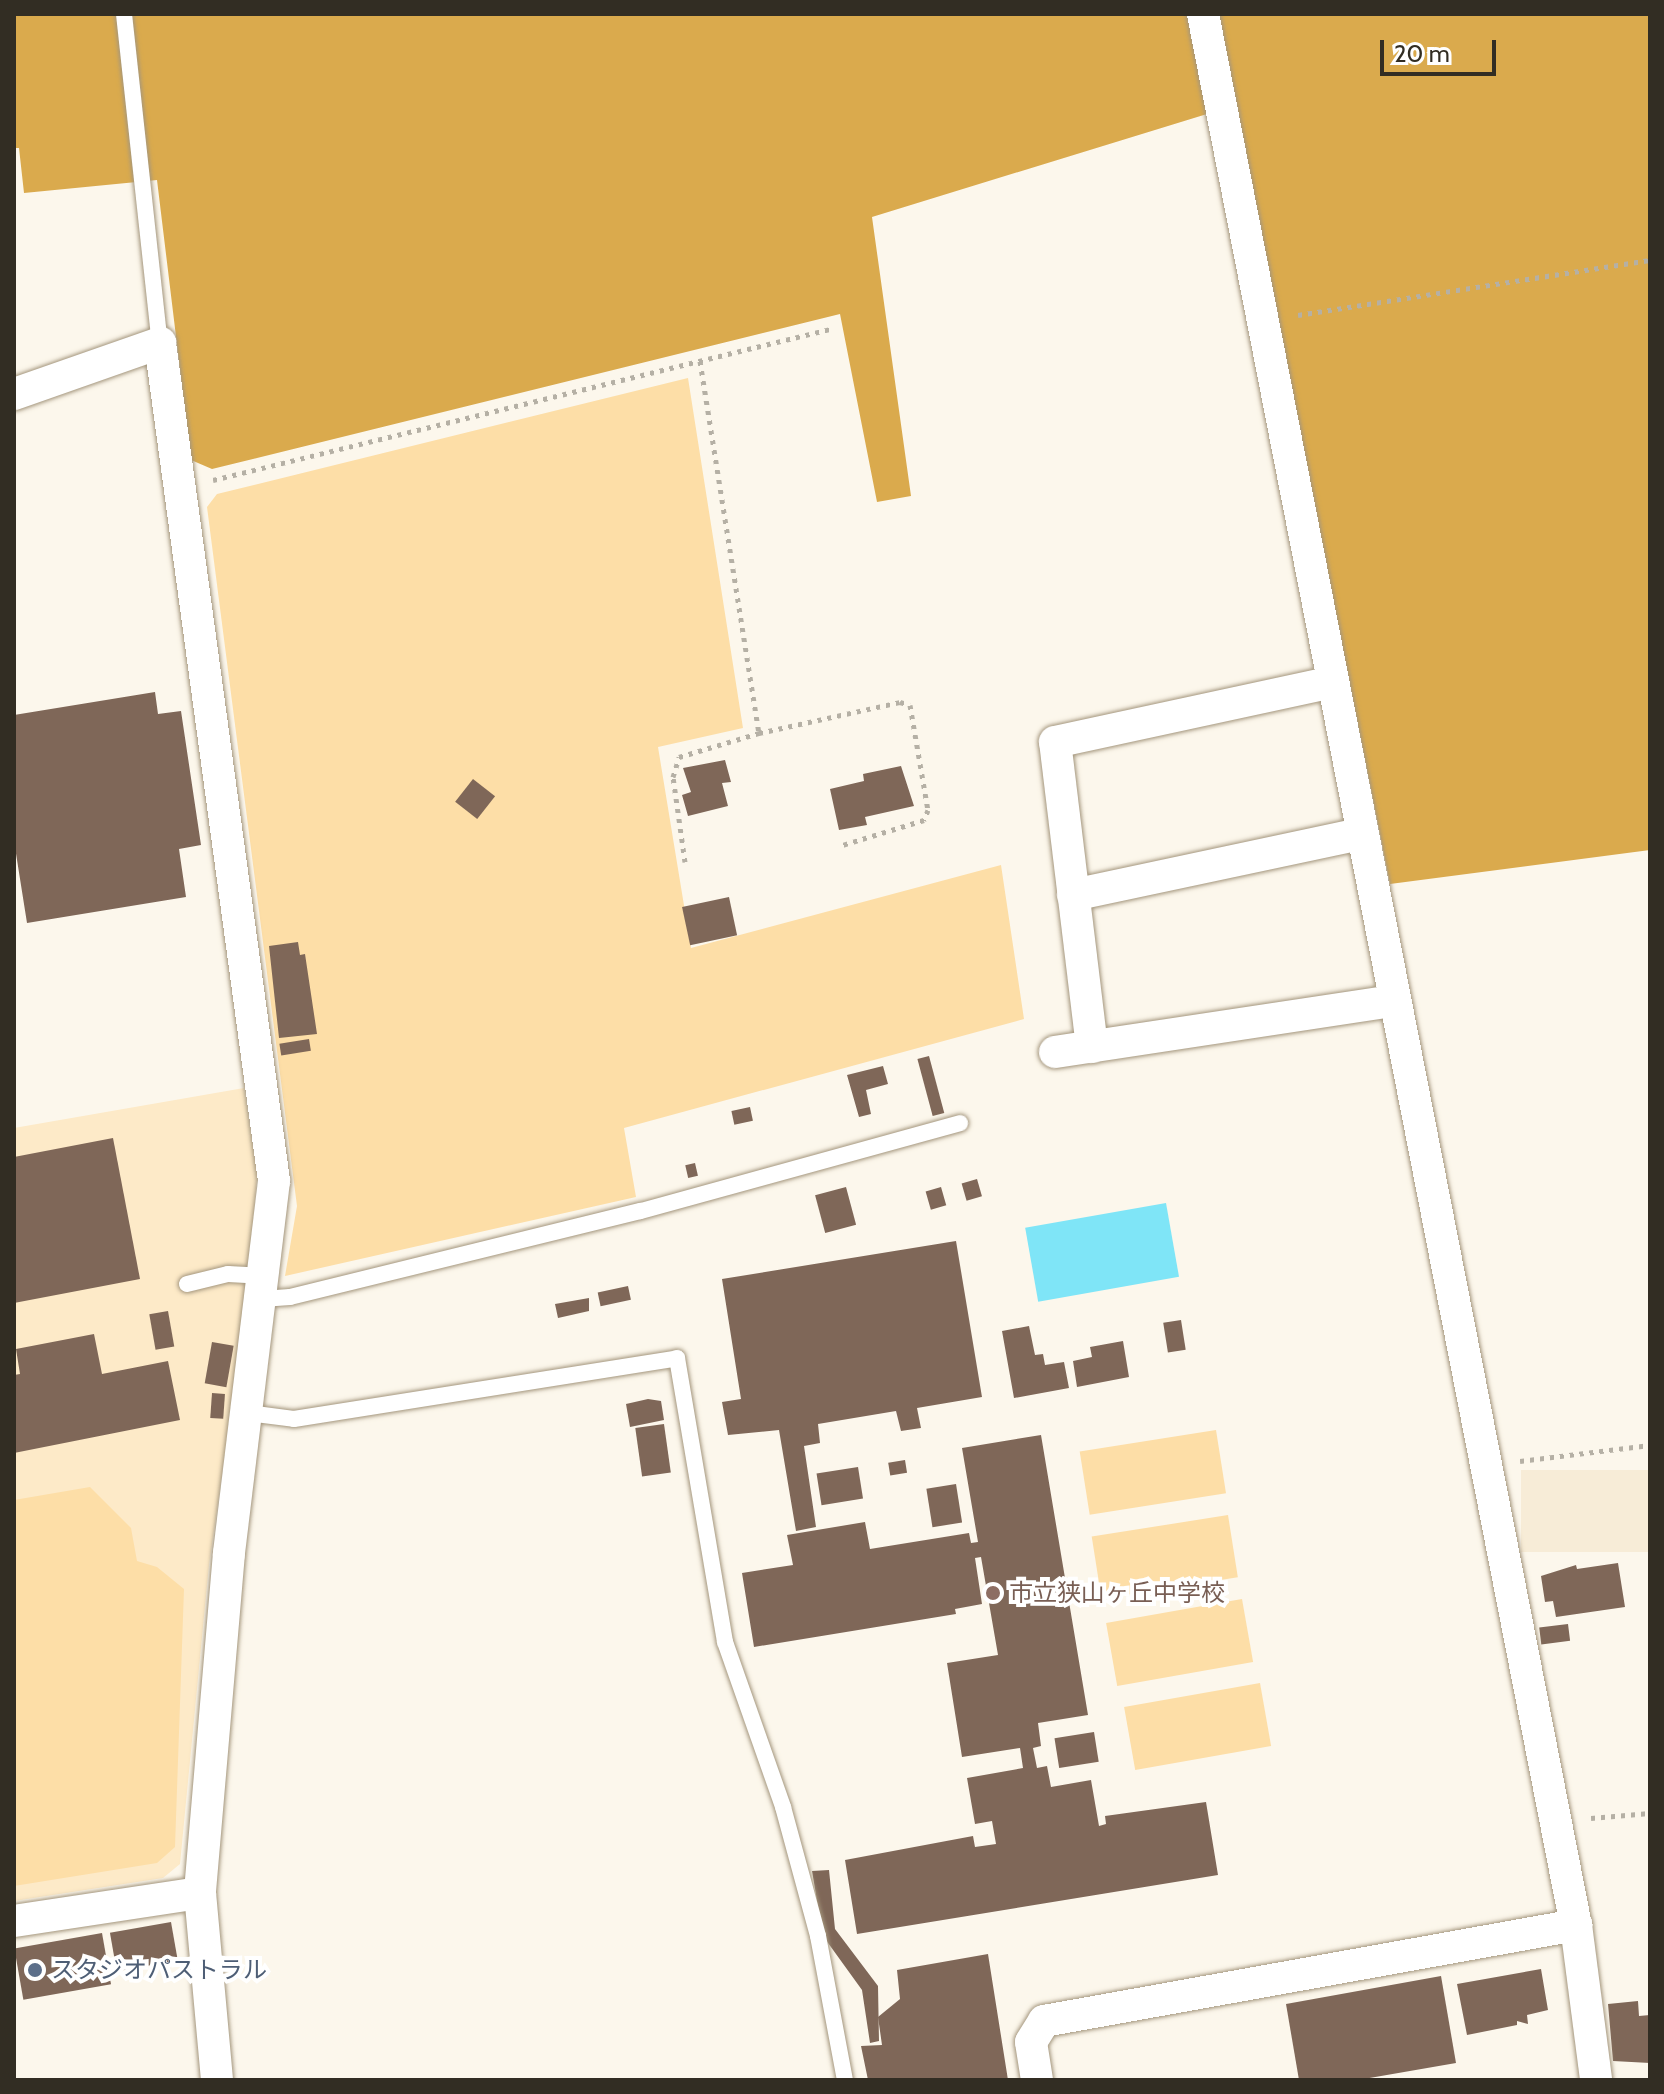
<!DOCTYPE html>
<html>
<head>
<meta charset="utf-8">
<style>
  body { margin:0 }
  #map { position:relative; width:1664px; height:2094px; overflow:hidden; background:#fcf7ec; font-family:Cabin,"Noto Sans JP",sans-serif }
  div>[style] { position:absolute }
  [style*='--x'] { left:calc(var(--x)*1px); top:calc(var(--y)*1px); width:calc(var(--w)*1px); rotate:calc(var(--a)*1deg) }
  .industrial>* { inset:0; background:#f7ecd7; transform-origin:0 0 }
  .built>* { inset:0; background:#fdeac8 }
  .green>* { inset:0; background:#fddea7; transform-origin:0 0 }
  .forest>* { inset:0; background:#daaa4d }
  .water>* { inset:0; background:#7fe5f7; transform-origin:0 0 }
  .building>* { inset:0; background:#7f6758; transform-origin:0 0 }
  .path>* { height:5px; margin-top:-2.5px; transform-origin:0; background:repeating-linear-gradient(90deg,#b5b0a5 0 4px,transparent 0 10px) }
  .roads { filter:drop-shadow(0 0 2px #a4967d) drop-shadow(0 0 2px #a4967d) }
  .lane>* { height:16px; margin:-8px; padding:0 8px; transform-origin:8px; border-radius:8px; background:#fff }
  .street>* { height:32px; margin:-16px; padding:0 16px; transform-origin:16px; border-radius:16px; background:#fff }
  .dots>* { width:22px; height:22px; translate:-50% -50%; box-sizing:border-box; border:4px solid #fff; border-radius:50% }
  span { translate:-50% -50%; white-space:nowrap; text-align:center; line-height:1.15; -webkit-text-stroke:8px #fff; paint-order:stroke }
  .education-label { font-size:24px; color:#785e54 }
  .left { translate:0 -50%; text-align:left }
  .service-label { font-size:24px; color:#4e5e75 }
  .frame { position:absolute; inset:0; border:16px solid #322d23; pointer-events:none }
  .scale { position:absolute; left:1380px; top:40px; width:116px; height:36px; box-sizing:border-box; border:4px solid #322d23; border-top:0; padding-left:10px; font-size:24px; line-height:28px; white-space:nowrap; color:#322d23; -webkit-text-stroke:6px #fff; paint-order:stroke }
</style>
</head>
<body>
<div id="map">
  <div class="industrial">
    <div style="left:1650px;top:1470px;width:82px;height:129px;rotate:90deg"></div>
  </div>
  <div class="built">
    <div style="clip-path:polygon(244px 1088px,257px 1175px,246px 1306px,209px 1565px,180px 1864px,163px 1878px,14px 1901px,14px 1128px)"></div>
  </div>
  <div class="green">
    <div style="clip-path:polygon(688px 378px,743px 728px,658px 747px,691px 948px,1001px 865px,1024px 1019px,624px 1128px,636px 1197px,285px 1276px,297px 1206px,207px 507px,217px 494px)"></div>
    <div style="left:1216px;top:1430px;width:64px;height:138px;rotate:81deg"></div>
    <div style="clip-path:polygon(90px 1487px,131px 1528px,137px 1561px,157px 1567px,184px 1589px,175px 1847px,157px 1863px,14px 1886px,14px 1500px)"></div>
    <div style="left:1228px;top:1515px;width:63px;height:138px;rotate:81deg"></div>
    <div style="left:1242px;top:1599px;width:64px;height:138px;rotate:80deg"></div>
    <div style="left:1260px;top:1683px;width:64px;height:138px;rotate:80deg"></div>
  </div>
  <div class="forest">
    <div style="clip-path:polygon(14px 14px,1188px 14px,1207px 114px,872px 217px,911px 496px,877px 502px,840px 314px,212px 469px,191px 460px,157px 180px,24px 193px,19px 148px,14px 148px)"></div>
    <div style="clip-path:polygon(1215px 14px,1650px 14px,1650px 850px,1390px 884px)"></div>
  </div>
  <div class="water">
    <div style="left:1166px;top:1203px;width:75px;height:143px;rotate:80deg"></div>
  </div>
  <div class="building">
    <div style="clip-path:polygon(155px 692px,158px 714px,181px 711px,201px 845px,179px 849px,186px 897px,27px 923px,14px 841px,14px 715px)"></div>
    <div style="clip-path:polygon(725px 760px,731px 782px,722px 783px,728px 806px,688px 816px,682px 795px,691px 792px,683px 768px)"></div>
    <div style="clip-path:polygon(901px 766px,914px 806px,865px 817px,867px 825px,839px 830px,830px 789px,864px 781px,863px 774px)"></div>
    <div style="left:473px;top:779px;width:28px;height:29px;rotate:38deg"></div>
    <div style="left:729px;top:897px;width:39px;height:48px;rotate:78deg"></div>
    <div style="clip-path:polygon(298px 942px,300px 955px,305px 954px,317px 1034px,279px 1038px,269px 946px)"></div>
    <div style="left:309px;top:1039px;width:12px;height:30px;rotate:81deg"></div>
    <div style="left:929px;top:1056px;width:59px;height:12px;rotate:75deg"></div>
    <div style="clip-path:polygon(883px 1066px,888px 1084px,866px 1090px,871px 1114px,859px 1117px,847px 1075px)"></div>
    <div style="left:750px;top:1107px;width:14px;height:19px;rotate:78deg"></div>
    <div style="clip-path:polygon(113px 1138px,140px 1279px,14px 1303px,14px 1157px)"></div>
    <div style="left:695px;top:1163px;width:13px;height:10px;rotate:77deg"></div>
    <div style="left:977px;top:1179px;width:18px;height:16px;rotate:74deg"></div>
    <div style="left:846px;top:1187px;width:39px;height:32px;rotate:75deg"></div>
    <div style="left:941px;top:1187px;width:19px;height:16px;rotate:74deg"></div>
    <div style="clip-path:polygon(956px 1241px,982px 1397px,917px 1408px,921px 1428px,901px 1431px,896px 1411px,818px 1424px,820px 1443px,804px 1446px,816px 1527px,796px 1531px,779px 1430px,728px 1435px,722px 1402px,741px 1399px,722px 1279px)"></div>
    <div style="left:628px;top:1286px;width:14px;height:31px;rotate:78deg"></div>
    <div style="clip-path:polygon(589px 1298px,589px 1311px,558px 1318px,555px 1304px)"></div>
    <div style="left:168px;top:1311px;width:36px;height:19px;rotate:80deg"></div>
    <div style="left:1181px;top:1320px;width:30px;height:18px;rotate:81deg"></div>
    <div style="clip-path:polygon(1029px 1326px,1035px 1355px,1043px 1354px,1045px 1365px,1064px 1362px,1069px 1388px,1014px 1398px,1002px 1331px)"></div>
    <div style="clip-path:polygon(94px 1334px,102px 1374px,168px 1361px,180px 1420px,14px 1453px,14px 1375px,20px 1374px,16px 1349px)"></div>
    <div style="clip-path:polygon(1123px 1341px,1129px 1377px,1077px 1387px,1073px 1361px,1092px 1357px,1090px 1347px)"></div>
    <div style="left:212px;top:1342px;width:22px;height:42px;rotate:10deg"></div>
    <div style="left:212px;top:1393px;width:13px;height:25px;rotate:4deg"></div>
    <div style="clip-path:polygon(648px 1399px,661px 1401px,664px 1420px,630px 1427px,626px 1404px)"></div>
    <div style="left:664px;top:1424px;width:49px;height:29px;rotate:82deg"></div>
    <div style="clip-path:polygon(1041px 1435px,1088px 1715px,1038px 1723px,1041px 1746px,1033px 1748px,1037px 1768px,1047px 1766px,1051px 1787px,1091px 1780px,1099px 1826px,1106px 1824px,1105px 1816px,1206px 1802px,1218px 1875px,857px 1934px,845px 1860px,973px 1836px,975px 1847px,996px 1844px,992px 1821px,975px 1824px,967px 1778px,1023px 1768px,1020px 1748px,962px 1757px,947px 1663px,998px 1655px,981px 1557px,975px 1558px,982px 1604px,955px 1609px,956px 1614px,754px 1647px,742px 1573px,793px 1565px,787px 1535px,865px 1522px,870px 1549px,969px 1533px,971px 1543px,978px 1542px,962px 1448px)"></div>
    <div style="left:905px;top:1460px;width:13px;height:17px;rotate:81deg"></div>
    <div style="left:858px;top:1467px;width:32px;height:42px;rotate:81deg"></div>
    <div style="left:956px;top:1484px;width:39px;height:30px;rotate:81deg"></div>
    <div style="clip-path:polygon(1618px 1563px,1625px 1607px,1556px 1617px,1553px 1601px,1545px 1602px,1541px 1576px,1576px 1565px,1577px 1569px)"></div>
    <div style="left:1568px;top:1624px;width:17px;height:29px;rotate:83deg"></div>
    <div style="left:1094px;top:1732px;width:30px;height:40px;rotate:81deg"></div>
    <div style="clip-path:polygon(829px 1870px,835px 1929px,878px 1986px,879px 2041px,870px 2043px,862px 1990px,823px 1936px,812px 1871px)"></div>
    <div style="left:171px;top:1922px;width:39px;height:62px;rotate:80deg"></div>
    <div style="left:102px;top:1933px;width:52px;height:89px;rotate:80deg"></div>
    <div style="clip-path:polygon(988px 1954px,1008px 2080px,868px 2080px,861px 2046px,882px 2045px,878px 2017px,900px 1999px,897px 1970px)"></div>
    <div style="clip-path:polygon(1541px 1969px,1548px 2010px,1527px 2015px,1528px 2024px,1517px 2021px,1517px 2025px,1467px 2035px,1457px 1984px)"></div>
    <div style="clip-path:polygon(1441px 1976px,1456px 2063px,1358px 2080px,1299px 2080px,1286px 2004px)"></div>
    <div style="clip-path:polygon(1638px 2001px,1639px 2016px,1650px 2015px,1650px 2063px,1613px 2061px,1608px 2004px)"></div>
  </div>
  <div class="path">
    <div style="--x:1298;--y:315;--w:356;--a:-8.9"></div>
    <div style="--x:700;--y:361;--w:377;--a:81"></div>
    <div style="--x:213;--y:480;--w:635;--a:-13.75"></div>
    <div style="--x:685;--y:862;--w:86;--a:-98"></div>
    <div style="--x:673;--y:777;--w:21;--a:-73"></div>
    <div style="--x:679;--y:757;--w:84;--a:-16.7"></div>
    <div style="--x:759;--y:733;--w:144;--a:-12.4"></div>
    <div style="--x:900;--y:702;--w:10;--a:17"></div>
    <div style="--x:910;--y:705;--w:107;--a:80.3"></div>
    <div style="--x:928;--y:810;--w:11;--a:112"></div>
    <div style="--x:924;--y:820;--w:89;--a:163"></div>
    <div style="--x:1520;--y:1461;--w:131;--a:-7"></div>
    <div style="--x:1591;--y:1818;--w:59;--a:-4.8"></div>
  </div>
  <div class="roads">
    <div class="lane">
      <div style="--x:124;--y:14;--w:331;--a:83.8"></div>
      <div style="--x:187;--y:1284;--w:42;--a:-13.7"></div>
      <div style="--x:228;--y:1274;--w:37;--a:3"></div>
      <div style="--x:262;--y:1299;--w:28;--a:-4"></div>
      <div style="--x:290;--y:1297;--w:361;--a:-13.8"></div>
      <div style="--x:641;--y:1211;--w:331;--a:-15.4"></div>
      <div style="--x:248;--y:1413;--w:46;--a:7.4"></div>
      <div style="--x:294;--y:1419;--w:388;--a:-9"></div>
      <div style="--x:677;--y:1358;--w:288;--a:80.4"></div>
      <div style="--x:725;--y:1642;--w:175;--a:70.6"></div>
      <div style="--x:783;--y:1807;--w:134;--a:74.8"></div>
      <div style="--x:818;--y:1936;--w:147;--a:79.4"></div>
    </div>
    <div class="street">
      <div style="--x:1203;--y:14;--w:1947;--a:78.96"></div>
      <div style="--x:1576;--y:1925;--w:156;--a:82.6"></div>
      <div style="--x:14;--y:394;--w:155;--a:-19.3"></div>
      <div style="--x:160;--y:343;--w:846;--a:82.25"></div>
      <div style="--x:274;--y:1181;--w:375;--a:96.9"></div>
      <div style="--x:229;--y:1553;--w:341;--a:94.9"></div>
      <div style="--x:200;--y:1893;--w:188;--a:84.8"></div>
      <div style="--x:1073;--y:895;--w:293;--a:-12"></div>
      <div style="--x:1092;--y:1047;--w:307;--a:-96.9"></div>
      <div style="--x:1055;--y:742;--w:283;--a:-12.2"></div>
      <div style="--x:1055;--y:1052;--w:342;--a:-8.6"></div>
      <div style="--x:14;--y:1921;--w:188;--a:-8.6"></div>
      <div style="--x:1037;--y:2080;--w:38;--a:-99"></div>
      <div style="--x:1031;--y:2042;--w:25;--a:-58"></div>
      <div style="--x:1044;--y:2021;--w:541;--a:-10.23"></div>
    </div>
  </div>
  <div class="dots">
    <div style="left:993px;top:1593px;background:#8d6e63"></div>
    <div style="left:35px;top:1970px;background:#5c6f8a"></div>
  </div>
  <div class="education-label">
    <span class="left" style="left:1009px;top:1593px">市立狭山ヶ丘中学校</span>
  </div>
  <div class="service-label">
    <span class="left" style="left:51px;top:1970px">スタジオパストラル</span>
  </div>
  <div class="frame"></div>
  <div class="scale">20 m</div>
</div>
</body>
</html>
